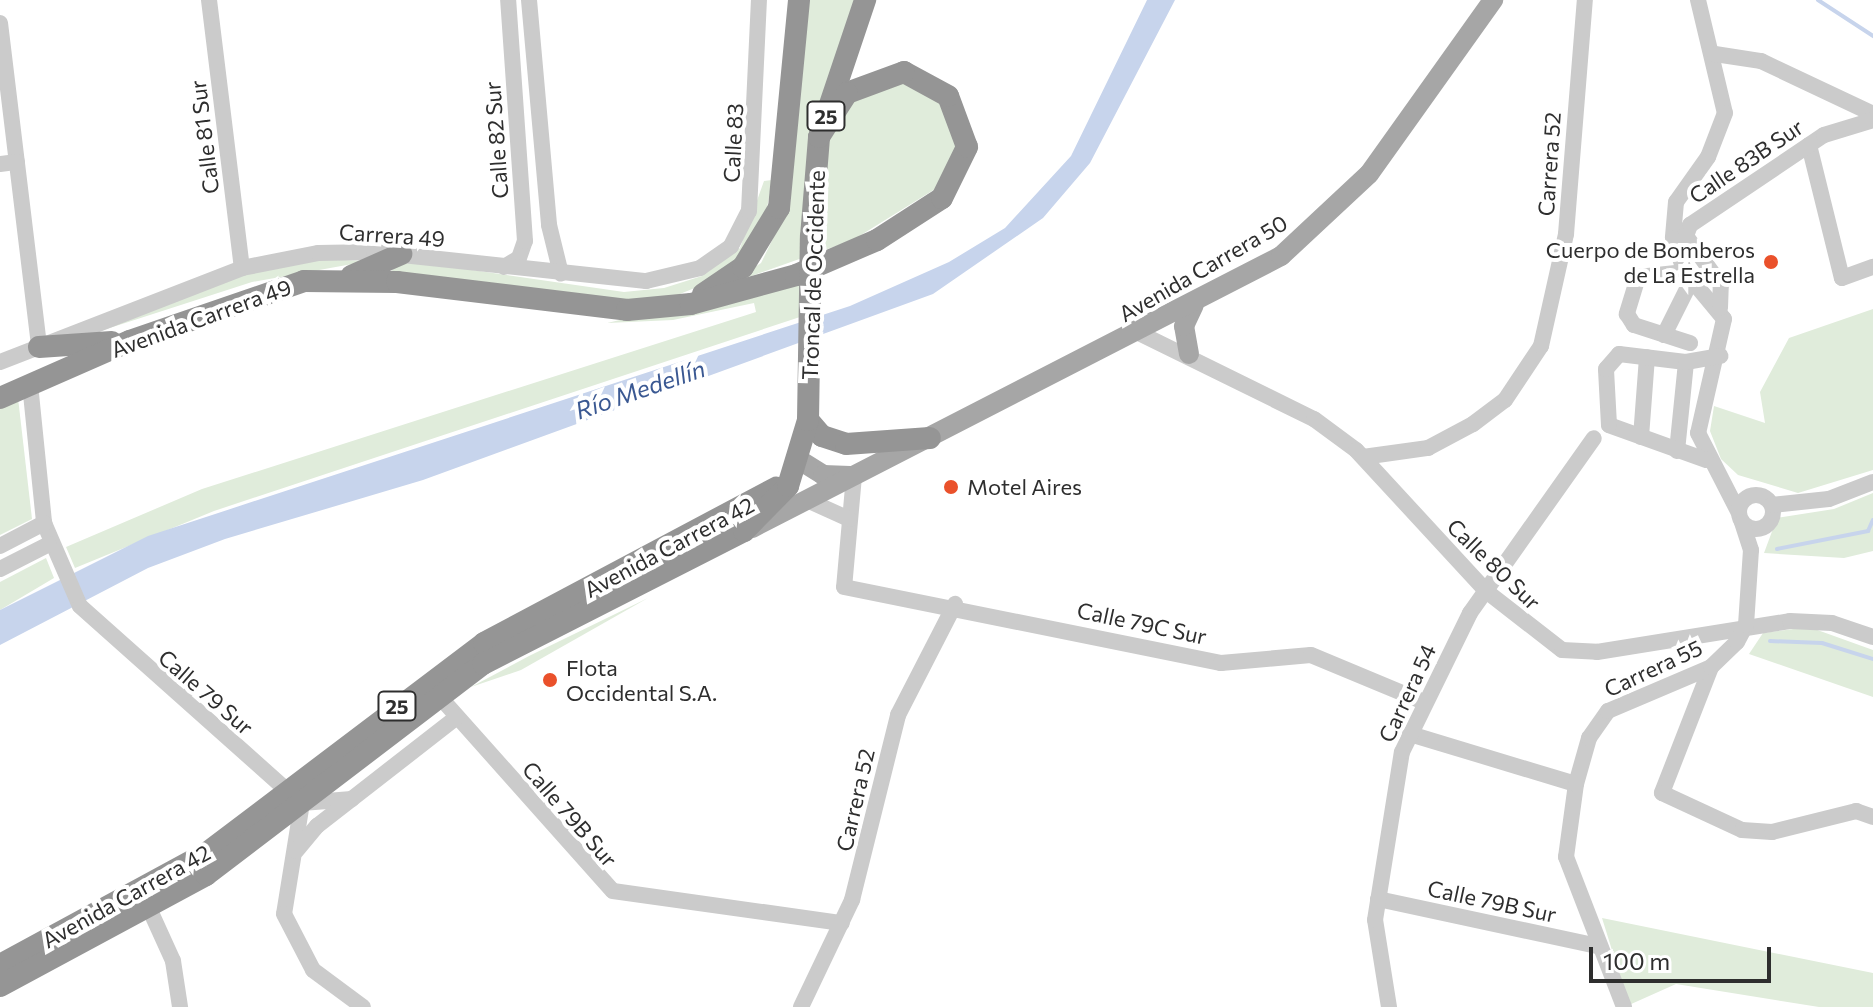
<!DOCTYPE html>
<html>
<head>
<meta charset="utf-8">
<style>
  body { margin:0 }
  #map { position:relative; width:1873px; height:1007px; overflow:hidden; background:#fff; font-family:Commissioner,sans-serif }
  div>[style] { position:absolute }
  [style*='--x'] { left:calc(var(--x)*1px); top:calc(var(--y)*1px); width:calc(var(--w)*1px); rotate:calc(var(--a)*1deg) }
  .green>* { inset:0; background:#e0ecdb }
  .water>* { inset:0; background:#c7d4ec }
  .stream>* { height:4px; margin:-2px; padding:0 2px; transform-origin:2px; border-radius:2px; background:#c7d4ec }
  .minor>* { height:16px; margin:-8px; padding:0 8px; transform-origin:8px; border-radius:8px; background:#cbcbcb }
  .minor>.ring { margin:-8px; padding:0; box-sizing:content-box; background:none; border:16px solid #cbcbcb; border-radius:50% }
  .major>* { height:20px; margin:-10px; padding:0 10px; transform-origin:10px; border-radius:10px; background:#a6a6a6 }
  .highway>* { height:22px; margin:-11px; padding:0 11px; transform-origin:11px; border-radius:11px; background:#959595 }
  .highway-bridge>* { height:22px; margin:-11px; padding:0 11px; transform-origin:11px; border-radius:11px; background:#959595 }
  .dots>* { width:22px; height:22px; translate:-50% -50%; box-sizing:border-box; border:4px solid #fff; border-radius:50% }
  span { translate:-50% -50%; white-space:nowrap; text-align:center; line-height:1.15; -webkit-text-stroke:8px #fff; paint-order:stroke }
  .shield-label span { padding:2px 6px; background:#fff; border:2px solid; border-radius:6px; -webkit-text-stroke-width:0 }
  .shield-label { font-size:20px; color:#2e2e2e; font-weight:700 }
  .street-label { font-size:22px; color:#2e2e2e }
  .poi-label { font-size:22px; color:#2e2e2e }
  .right { translate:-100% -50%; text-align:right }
  .left { translate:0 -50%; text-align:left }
  .water-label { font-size:24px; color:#3a5892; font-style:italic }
  .scale { position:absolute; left:1589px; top:947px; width:182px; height:36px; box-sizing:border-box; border:4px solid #2e2e2e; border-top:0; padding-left:10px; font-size:24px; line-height:28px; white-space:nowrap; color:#2e2e2e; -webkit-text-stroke:6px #fff; paint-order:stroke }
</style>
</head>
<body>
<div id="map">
  <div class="green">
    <div style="clip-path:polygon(809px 0,858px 0,811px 139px,801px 237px,830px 136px,861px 90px,908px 79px,941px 95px,959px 133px,948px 181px,853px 240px,729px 284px,761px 263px,790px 204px)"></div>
    <div style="clip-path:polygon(772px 180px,766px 214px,747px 250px,707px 283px,670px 298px,625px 302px,388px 274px,404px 260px,624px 292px,664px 288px,702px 276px,740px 248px,764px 181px)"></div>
    <div style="clip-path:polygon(318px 259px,369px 261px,252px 282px,88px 335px,234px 276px)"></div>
    <div style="clip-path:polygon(800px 278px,800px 317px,214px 511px,75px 568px,66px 547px,202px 489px,756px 312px,754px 303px,673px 320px,607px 323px)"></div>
    <div style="clip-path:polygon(1873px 309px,1873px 470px,1798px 493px,1738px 475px,1721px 459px,1710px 431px,1714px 406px,1765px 423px,1760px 392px,1789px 338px)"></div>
    <div style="clip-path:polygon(18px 398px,32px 519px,0 535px,0 408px)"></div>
    <div style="clip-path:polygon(1873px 493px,1873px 551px,1844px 558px,1764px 553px,1777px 518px,1834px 509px)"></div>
    <div style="clip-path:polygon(46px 558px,54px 578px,0 610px,0 582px)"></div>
    <div style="clip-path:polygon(648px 598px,521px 670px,471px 687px,529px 656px)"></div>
    <div style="clip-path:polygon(1809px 627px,1873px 650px,1873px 697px,1749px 654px,1763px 633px)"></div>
    <div style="clip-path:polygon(1602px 918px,1873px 973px,1873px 1007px,1819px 1007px,1676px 984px,1629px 1005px)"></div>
  </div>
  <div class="water">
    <div style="clip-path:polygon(1147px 0,1175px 0,1090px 163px,1043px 218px,933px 294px,423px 480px,225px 539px,148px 568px,0 645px,0 610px,148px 536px,850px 306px,949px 262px,1005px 228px,1071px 156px)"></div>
  </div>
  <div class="stream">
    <div style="--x:1818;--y:0;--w:66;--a:33.2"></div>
    <div style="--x:1777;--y:549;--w:93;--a:-11.2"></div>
    <div style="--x:1868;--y:531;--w:12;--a:-66"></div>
    <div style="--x:1770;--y:641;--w:52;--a:2.2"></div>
    <div style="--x:1822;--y:643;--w:53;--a:17.4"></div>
  </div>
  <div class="minor">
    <div style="--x:209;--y:0;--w:270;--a:83"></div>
    <div style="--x:529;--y:0;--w:226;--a:84.9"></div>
    <div style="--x:549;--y:225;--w:50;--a:76.2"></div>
    <div style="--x:1698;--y:0;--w:116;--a:76.6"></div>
    <div style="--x:1725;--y:113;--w:47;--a:111.1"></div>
    <div style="--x:1708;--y:157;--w:55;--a:125.4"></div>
    <div style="--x:1676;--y:202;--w:36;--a:95"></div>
    <div style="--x:1673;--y:238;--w:36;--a:71"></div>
    <div style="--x:1685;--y:272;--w:61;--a:50.3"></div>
    <div style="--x:1724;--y:319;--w:117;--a:102.8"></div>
    <div style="--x:1698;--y:433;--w:88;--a:62.9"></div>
    <div style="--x:0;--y:23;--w:326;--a:83.1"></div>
    <div style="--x:1715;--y:54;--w:47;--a:8.7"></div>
    <div style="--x:1761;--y:61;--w:124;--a:25.3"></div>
    <div style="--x:1809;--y:145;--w:137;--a:76.1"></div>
    <div style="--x:1842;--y:278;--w:33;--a:-20"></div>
    <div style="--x:0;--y:164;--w:17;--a:-7"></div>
    <div style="--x:504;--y:267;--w:17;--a:-31"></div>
    <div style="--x:519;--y:258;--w:18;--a:-71"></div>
    <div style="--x:525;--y:241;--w:242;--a:-94"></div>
    <div style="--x:1685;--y:272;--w:47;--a:173.9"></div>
    <div style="--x:1638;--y:277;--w:39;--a:107"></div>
    <div style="--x:1627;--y:314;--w:13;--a:58"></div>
    <div style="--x:1634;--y:325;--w:59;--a:17.8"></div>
    <div style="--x:1720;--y:308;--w:23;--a:-88"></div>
    <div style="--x:1721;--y:285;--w:60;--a:-125.5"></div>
    <div style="--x:1686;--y:236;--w:12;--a:-70"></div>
    <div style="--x:1690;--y:225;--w:161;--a:-33.9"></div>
    <div style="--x:1824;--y:135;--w:51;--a:-17"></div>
    <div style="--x:1139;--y:333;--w:195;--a:26.2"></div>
    <div style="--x:1314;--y:419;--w:52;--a:36.4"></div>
    <div style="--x:1356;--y:450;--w:192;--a:47.3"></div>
    <div style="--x:1486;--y:591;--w:96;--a:37.8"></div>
    <div style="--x:1562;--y:650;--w:35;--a:3"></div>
    <div style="--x:1597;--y:652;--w:195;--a:-9.1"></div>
    <div style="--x:1790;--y:621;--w:42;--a:2.7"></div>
    <div style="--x:1832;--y:623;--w:43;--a:18.9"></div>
    <div style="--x:1664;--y:335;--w:63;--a:-63.4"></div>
    <div style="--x:0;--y:362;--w:260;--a:-21.2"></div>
    <div style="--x:242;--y:268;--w:77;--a:-11.2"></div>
    <div style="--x:318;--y:253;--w:56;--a:-1"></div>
    <div style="--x:374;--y:252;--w:274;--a:6.1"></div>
    <div style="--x:646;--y:281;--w:56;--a:-13.5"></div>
    <div style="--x:700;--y:268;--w:38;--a:-35"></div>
    <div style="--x:731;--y:246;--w:39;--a:-63"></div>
    <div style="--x:749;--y:211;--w:211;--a:-87.3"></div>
    <div style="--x:30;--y:384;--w:140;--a:84.2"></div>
    <div style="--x:44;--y:523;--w:90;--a:66.6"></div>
    <div style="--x:80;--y:606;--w:287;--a:41.7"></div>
    <div style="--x:1641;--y:437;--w:80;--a:-85.7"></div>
    <div style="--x:1677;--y:451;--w:89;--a:-84.2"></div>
    <div style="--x:1363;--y:457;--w:66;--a:-7.9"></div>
    <div style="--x:1428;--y:448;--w:51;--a:-28.1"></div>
    <div style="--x:1473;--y:424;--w:40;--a:-37"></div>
    <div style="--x:1505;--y:400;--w:65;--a:-56.3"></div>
    <div style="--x:1541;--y:346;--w:115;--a:-77.4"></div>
    <div style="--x:1566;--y:234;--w:235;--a:-85.4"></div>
    <div style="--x:1706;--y:460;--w:103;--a:-160.2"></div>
    <div style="--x:1609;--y:425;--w:56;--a:-93.1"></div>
    <div style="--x:1606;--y:369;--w:20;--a:-49"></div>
    <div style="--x:1619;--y:354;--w:67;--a:6.8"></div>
    <div style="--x:1686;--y:362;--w:35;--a:-10"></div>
    <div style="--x:854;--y:476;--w:111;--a:95.1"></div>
    <div style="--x:844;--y:587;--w:385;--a:11.4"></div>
    <div style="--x:1221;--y:663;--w:90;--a:-5.1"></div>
    <div style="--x:1311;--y:655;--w:122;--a:22.6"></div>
    <div class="ring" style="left:1739px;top:495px;width:18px;height:18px"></div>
    <div style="--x:807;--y:500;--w:46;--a:24.3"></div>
    <div style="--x:1772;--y:505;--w:57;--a:-6"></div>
    <div style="--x:1829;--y:499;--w:47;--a:-21.1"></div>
    <div style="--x:0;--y:546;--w:50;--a:-27.6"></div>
    <div style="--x:0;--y:569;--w:55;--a:-27"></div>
    <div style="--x:1711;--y:667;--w:135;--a:111.3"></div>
    <div style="--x:1662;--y:793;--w:88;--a:24.8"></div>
    <div style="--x:1742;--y:830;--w:30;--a:4"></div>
    <div style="--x:1772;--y:832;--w:87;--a:-14"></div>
    <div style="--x:1856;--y:811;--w:18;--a:19"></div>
    <div style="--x:439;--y:696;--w:261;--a:48.3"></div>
    <div style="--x:613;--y:891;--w:231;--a:8"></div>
    <div style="--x:1410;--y:734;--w:173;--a:16.8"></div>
    <div style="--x:302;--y:803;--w:112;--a:99.2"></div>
    <div style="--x:284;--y:914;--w:63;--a:62.6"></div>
    <div style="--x:313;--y:970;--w:62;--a:36.5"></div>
    <div style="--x:302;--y:803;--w:50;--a:-4.6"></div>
    <div style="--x:296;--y:851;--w:33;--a:-50"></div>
    <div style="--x:317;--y:826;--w:177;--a:-37.9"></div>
    <div style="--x:1378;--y:899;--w:225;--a:12.1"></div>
    <div style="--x:149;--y:908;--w:58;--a:65.6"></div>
    <div style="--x:173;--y:961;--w:47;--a:81.3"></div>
    <div style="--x:801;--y:1007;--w:119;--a:-64.5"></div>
    <div style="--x:852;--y:900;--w:191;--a:-76"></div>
    <div style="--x:898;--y:715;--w:125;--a:-62.8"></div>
    <div style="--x:1389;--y:1007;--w:88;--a:-99.1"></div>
    <div style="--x:1375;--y:920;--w:170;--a:-80.9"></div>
    <div style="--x:1402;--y:752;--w:155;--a:-63.9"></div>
    <div style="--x:1470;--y:613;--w:214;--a:-54.7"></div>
    <div style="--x:1624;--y:1007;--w:161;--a:-111.1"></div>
    <div style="--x:1566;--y:857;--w:74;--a:-82.2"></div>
    <div style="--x:1576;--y:784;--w:48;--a:-74.2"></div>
    <div style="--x:1589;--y:738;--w:33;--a:-55"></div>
    <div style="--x:1608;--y:711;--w:112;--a:-23.1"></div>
    <div style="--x:1711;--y:667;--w:36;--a:-44"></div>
    <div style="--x:1737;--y:642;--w:19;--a:-62"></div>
    <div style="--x:1746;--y:625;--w:75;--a:-86.2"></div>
    <div style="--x:1751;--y:550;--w:29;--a:-108"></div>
  </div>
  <div class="major">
    <div style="--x:1189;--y:354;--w:28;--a:-100"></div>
    <div style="--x:1184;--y:326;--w:23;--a:-65"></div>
    <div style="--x:801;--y:461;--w:26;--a:32"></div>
    <div style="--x:823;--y:475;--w:27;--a:2"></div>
    <div style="--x:752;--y:528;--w:595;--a:-27.21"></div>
    <div style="--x:1281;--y:256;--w:120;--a:-43"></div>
    <div style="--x:1369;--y:174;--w:214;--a:-54.5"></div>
  </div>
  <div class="highway">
    <div style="--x:811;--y:237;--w:100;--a:-85.4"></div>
    <div style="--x:819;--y:137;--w:145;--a:-71.4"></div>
    <div style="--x:351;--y:276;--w:55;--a:-23.7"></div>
    <div style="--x:703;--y:294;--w:48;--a:-34"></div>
    <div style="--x:743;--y:267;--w:69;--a:-58.6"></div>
    <div style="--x:779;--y:208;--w:209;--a:-84.5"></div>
    <div style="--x:39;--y:347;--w:73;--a:-3.9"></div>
    <div style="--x:0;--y:398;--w:142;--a:-23.7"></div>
    <div style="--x:130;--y:341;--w:184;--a:-19"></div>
    <div style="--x:304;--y:281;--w:93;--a:0.6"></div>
    <div style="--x:397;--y:282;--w:232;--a:6.9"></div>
    <div style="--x:627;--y:310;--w:64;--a:-5.4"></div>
    <div style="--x:691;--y:304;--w:109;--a:-15.4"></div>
    <div style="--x:796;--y:275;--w:88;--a:-23.4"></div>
    <div style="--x:877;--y:240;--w:77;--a:-32.9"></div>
    <div style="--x:942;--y:198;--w:57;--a:-63.9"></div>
    <div style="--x:967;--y:147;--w:54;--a:-110.4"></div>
    <div style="--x:948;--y:96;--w:50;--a:-151.4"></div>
    <div style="--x:904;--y:72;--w:61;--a:159.8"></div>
    <div style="--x:847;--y:93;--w:52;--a:122.5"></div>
    <div style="--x:808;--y:420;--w:21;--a:49"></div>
    <div style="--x:822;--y:436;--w:25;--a:18"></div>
    <div style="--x:846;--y:444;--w:84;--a:-4.1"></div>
    <div style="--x:0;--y:965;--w:237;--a:-28.5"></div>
    <div style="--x:208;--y:852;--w:346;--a:-37.1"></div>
    <div style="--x:484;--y:643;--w:331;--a:-28"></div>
    <div style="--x:0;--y:986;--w:234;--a:-28.3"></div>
    <div style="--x:206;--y:875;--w:348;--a:-37.3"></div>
    <div style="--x:483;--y:664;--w:293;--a:-27"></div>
    <div style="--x:744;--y:531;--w:63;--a:-45.6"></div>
    <div style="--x:788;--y:486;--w:69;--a:-73.1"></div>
  </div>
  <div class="highway-bridge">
    <div style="--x:808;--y:420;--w:183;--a:-89.1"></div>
  </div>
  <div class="dots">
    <div style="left:1771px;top:262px;background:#ea512b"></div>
    <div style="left:951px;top:487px;background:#ea512b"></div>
    <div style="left:550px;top:680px;background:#ea512b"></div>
  </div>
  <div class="shield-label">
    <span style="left:826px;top:116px">25</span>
    <span style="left:397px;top:706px">25</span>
  </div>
  <div class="street-label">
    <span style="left:204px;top:137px;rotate:-97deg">Calle 81 Sur</span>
    <span style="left:496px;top:140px;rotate:-94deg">Calle 82 Sur</span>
    <span style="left:733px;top:143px;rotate:-87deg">Calle 83</span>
    <span style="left:1746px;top:161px;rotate:-34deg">Calle 83B Sur</span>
    <span style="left:1549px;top:164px;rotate:-86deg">Carrera 52</span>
    <span style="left:392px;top:235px;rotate:4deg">Carrera 49</span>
    <span style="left:1203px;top:268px;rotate:-30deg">Avenida Carrera 50</span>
    <span style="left:813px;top:275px;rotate:-88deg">Troncal de Occidente</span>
    <span style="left:201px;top:318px;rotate:-20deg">Avenida Carrera 49</span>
    <span style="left:669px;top:547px;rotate:-28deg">Avenida Carrera 42</span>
    <span style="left:1494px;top:564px;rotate:44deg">Calle 80 Sur</span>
    <span style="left:1142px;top:623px;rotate:12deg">Calle 79C Sur</span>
    <span style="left:1653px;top:668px;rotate:-25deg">Carrera 55</span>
    <span style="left:206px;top:692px;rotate:41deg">Calle 79 Sur</span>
    <span style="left:1407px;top:693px;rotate:-65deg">Carrera 54</span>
    <span style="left:855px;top:800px;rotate:-77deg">Carrera 52</span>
    <span style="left:570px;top:814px;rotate:49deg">Calle 79B Sur</span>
    <span style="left:126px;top:896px;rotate:-29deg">Avenida Carrera 42</span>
    <span style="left:1492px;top:901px;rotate:12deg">Calle 79B Sur</span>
  </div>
  <div class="poi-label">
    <span class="right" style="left:1755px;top:262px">Cuerpo de Bomberos<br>de La Estrella</span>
    <span class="left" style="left:967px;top:487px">Motel Aires</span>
    <span class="left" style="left:566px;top:680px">Flota<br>Occidental S.A.</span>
  </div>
  <div class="water-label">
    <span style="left:640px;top:389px;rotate:-19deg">Río Medellín</span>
  </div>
  <div class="scale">100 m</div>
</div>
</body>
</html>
